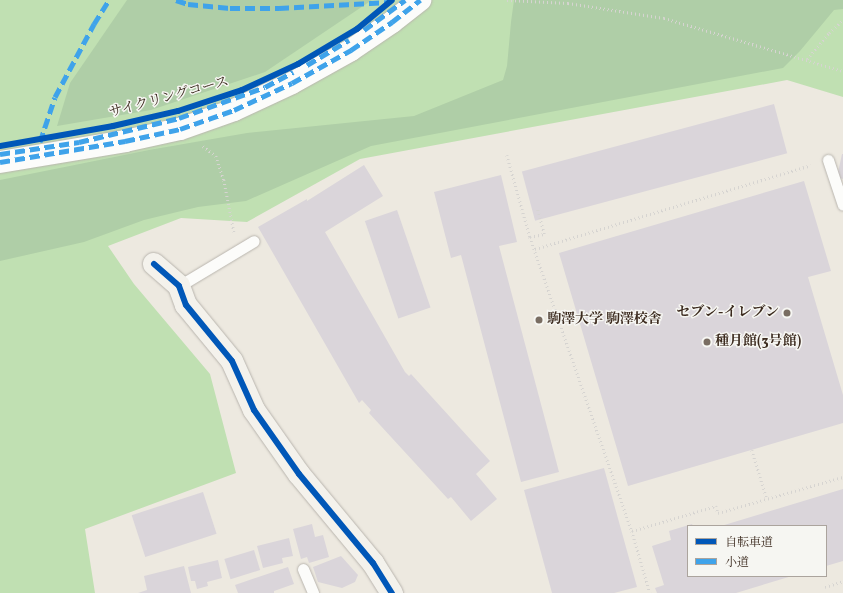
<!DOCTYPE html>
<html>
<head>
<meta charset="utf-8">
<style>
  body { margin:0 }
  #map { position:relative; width:843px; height:593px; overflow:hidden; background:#ede9e0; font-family:Vollkorn,"Noto Serif JP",serif }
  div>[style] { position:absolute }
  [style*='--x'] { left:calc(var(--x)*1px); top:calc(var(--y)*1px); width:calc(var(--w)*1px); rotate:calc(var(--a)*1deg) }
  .green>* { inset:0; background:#c0e0b2 }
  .forest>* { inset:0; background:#afcea7 }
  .building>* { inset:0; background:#dad5da; transform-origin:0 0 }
  .path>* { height:2.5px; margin-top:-1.25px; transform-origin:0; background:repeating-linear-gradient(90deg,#d6d4d1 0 1px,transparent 0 4px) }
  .roads { filter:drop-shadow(0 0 1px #b9b5ae) drop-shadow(0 0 1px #b9b5ae) }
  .lane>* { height:11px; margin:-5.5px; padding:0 5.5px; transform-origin:5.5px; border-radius:5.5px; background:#fcfcfa }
  .street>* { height:22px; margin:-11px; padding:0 11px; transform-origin:11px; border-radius:11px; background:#fcfcfa }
  .secondary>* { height:22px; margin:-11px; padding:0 11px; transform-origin:11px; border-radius:11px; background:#f4f2ec }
  .quiet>* { height:5px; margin-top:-2.5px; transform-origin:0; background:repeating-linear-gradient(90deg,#3fa3ea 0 10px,transparent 0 15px) }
  .cycleway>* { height:6px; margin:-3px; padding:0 3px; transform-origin:3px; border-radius:3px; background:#0057b8 }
  .dots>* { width:11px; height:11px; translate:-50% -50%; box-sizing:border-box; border:2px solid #f6f6f2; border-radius:50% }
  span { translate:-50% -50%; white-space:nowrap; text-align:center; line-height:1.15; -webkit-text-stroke:3px #f6f6f2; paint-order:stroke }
  .street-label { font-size:14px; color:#3b2a1e }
  .poi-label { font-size:14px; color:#3b2a1e; font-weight:700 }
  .right { translate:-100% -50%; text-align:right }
  .left { translate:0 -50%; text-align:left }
  .legend { position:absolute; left:687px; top:525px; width:140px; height:52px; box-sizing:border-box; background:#f6f6f2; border:1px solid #aba49d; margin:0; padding:5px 7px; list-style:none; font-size:12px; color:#3b2a1e }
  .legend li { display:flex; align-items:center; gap:8px; height:20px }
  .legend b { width:20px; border:1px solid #aba49d }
</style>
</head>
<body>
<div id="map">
  <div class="green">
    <div style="clip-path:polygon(0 0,843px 0,843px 97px,787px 80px,360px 159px,247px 222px,181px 218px,108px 246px,134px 284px,210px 374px,236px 473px,85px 529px,95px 593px,0 593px)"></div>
  </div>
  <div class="forest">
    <div style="clip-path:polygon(127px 0,372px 0,265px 72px,151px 110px,57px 126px,70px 83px)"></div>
    <div style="clip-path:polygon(514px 0,843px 0,843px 9px,834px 10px,800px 51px,783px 68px,371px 146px,246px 201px,198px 207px,144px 220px,84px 242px,0 261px,0 180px,149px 150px,247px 133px,414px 116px,503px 80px,507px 66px,511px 22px)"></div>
  </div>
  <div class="building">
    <div style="left:774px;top:104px;width:51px;height:261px;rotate:75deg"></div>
    <div style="clip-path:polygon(842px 154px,843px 154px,843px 179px,837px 177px)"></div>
    <div style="clip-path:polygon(364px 165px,383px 196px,325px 232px,405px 372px,409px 376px,411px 374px,490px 461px,476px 474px,497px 499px,471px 521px,451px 497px,448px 499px,369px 413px,371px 410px,362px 400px,359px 403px,258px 227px,307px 199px,307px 201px)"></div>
    <div style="clip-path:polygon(501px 175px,517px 242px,499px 246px,559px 472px,521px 482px,461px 255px,451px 258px,434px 192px)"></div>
    <div style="clip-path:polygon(804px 181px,831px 271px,808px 277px,843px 395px,843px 423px,628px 486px,559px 253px)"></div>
    <div style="left:397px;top:210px;width:103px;height:34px;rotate:71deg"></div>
    <div style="clip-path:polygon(604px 468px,637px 587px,614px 593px,552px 593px,524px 490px)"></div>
    <div style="clip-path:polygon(843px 489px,843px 561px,826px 566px,826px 526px,721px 526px)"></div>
    <div style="left:203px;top:492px;width:44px;height:75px;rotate:72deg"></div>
    <div style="clip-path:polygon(312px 524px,315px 537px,323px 535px,329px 557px,309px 563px,307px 557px,301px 559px,293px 529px)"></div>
    <div style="clip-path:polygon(692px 524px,693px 526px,688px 526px,688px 576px,792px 576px,736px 593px,657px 593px,655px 588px,664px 585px,652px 546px,671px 540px,669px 531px)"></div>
    <div style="clip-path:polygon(289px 538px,293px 556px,282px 558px,283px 563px,263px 568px,257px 546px)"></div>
    <div style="left:254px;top:550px;width:21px;height:31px;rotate:73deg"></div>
    <div style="clip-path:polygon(341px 556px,358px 575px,355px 582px,342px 588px,318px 582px,313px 567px)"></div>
    <div style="clip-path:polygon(218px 560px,222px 578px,207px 582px,208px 586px,197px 589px,195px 581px,191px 581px,188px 567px)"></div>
    <div style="clip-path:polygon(184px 566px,191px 593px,138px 593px,147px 590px,144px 576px)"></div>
    <div style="clip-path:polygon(288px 567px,294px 584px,274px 591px,274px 593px,238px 593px,235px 585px)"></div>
  </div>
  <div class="path">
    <div style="--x:507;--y:0;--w:61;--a:2.8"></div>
    <div style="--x:568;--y:3;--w:97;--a:8.9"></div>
    <div style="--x:664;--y:18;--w:187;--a:16.5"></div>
    <div style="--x:807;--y:59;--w:34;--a:-50"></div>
    <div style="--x:829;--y:33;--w:19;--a:-43"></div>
    <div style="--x:203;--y:146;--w:16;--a:38"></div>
    <div style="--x:216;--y:156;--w:25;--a:72"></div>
    <div style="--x:224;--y:180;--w:53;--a:79.1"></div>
    <div style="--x:507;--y:155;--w:85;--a:74.3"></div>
    <div style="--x:530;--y:237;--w:311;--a:70.9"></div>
    <div style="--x:632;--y:531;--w:65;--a:73.8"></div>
    <div style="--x:530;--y:237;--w:14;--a:-12"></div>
    <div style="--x:544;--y:234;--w:27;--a:-105"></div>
    <div style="--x:535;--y:249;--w:288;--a:-16.9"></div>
    <div style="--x:752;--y:450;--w:51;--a:73"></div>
    <div style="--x:632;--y:531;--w:88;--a:-16.6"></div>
    <div style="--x:716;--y:506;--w:7;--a:74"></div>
    <div style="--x:718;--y:513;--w:130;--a:-16.1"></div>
    <div style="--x:825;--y:587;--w:19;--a:-18"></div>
  </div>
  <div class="roads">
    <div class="lane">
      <div style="--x:828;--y:160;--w:47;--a:71.6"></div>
      <div style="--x:179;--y:286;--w:87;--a:-31"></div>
      <div style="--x:303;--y:569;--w:26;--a:67"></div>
    </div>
    <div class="street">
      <div style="--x:0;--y:162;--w:127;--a:-9.5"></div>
      <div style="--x:125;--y:141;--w:56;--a:-12.3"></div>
      <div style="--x:180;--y:129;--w:57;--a:-19.4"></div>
      <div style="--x:234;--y:110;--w:64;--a:-25"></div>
      <div style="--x:292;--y:83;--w:68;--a:-29.2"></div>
      <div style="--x:351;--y:50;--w:50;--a:-34.3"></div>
      <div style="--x:392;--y:22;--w:36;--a:-38"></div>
    </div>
    <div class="secondary">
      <div style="--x:154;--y:264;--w:33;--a:41"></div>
      <div style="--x:179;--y:286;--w:20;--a:70"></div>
      <div style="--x:186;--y:305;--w:72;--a:50.6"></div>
      <div style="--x:232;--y:361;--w:54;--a:65.8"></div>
      <div style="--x:254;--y:410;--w:78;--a:54.9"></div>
      <div style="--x:299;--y:474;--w:116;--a:50.3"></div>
      <div style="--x:373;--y:563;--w:36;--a:58"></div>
    </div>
  </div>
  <div class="quiet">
    <div style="--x:176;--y:0;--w:13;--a:18"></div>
    <div style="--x:188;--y:4;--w:42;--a:5.4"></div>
    <div style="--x:230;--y:8;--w:49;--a:0"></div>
    <div style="--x:279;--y:8;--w:110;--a:-3.1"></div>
    <div style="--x:364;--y:30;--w:51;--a:-36.2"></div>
    <div style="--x:307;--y:65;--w:49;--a:-30.8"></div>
    <div style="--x:40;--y:142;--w:47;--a:-71.6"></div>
    <div style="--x:55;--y:97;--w:83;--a:-61.9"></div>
    <div style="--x:94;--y:24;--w:28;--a:-58"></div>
    <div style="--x:0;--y:154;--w:80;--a:-8.6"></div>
    <div style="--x:79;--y:142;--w:103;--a:-13.5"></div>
    <div style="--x:179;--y:118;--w:91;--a:-19.8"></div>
    <div style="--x:265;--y:87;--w:32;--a:-28"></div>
    <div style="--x:0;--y:162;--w:127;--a:-9.5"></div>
    <div style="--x:125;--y:141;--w:56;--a:-12.3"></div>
    <div style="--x:180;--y:129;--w:57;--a:-19.4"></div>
    <div style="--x:234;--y:110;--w:64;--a:-25"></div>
    <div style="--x:292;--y:83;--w:68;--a:-29.2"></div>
    <div style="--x:351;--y:50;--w:50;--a:-34.3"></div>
    <div style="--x:392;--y:22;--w:36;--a:-38"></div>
  </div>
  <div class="cycleway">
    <div style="--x:0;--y:146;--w:115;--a:-10"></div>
    <div style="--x:113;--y:126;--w:67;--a:-13"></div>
    <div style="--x:178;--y:111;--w:67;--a:-18.2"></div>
    <div style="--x:242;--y:90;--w:62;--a:-24.9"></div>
    <div style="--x:298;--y:64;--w:69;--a:-30.7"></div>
    <div style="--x:357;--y:29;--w:45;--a:-39.6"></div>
    <div style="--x:154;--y:264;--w:33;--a:41"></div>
    <div style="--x:179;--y:286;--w:20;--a:70"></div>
    <div style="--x:186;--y:305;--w:72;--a:50.6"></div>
    <div style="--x:232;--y:361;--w:54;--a:65.8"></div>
    <div style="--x:254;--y:410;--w:78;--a:54.9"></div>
    <div style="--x:299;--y:474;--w:116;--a:50.3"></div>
    <div style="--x:373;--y:563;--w:36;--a:58"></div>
  </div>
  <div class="dots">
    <div style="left:787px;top:313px;background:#796d62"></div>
    <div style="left:539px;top:320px;background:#796d62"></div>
    <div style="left:707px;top:342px;background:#796d62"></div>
  </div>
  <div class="street-label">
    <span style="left:169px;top:98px;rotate:-15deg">サイクリングコース</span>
  </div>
  <div class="poi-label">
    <span class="right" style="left:779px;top:313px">セブン-イレブン</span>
    <span class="left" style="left:547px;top:320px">駒澤大学 駒澤校舎</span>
    <span class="left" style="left:715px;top:342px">種月館(3号館)</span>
  </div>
  <ul class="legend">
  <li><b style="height:5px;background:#0057b8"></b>自転車道</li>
  <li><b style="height:5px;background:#3fa3ea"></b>小道</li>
  </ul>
</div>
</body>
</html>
